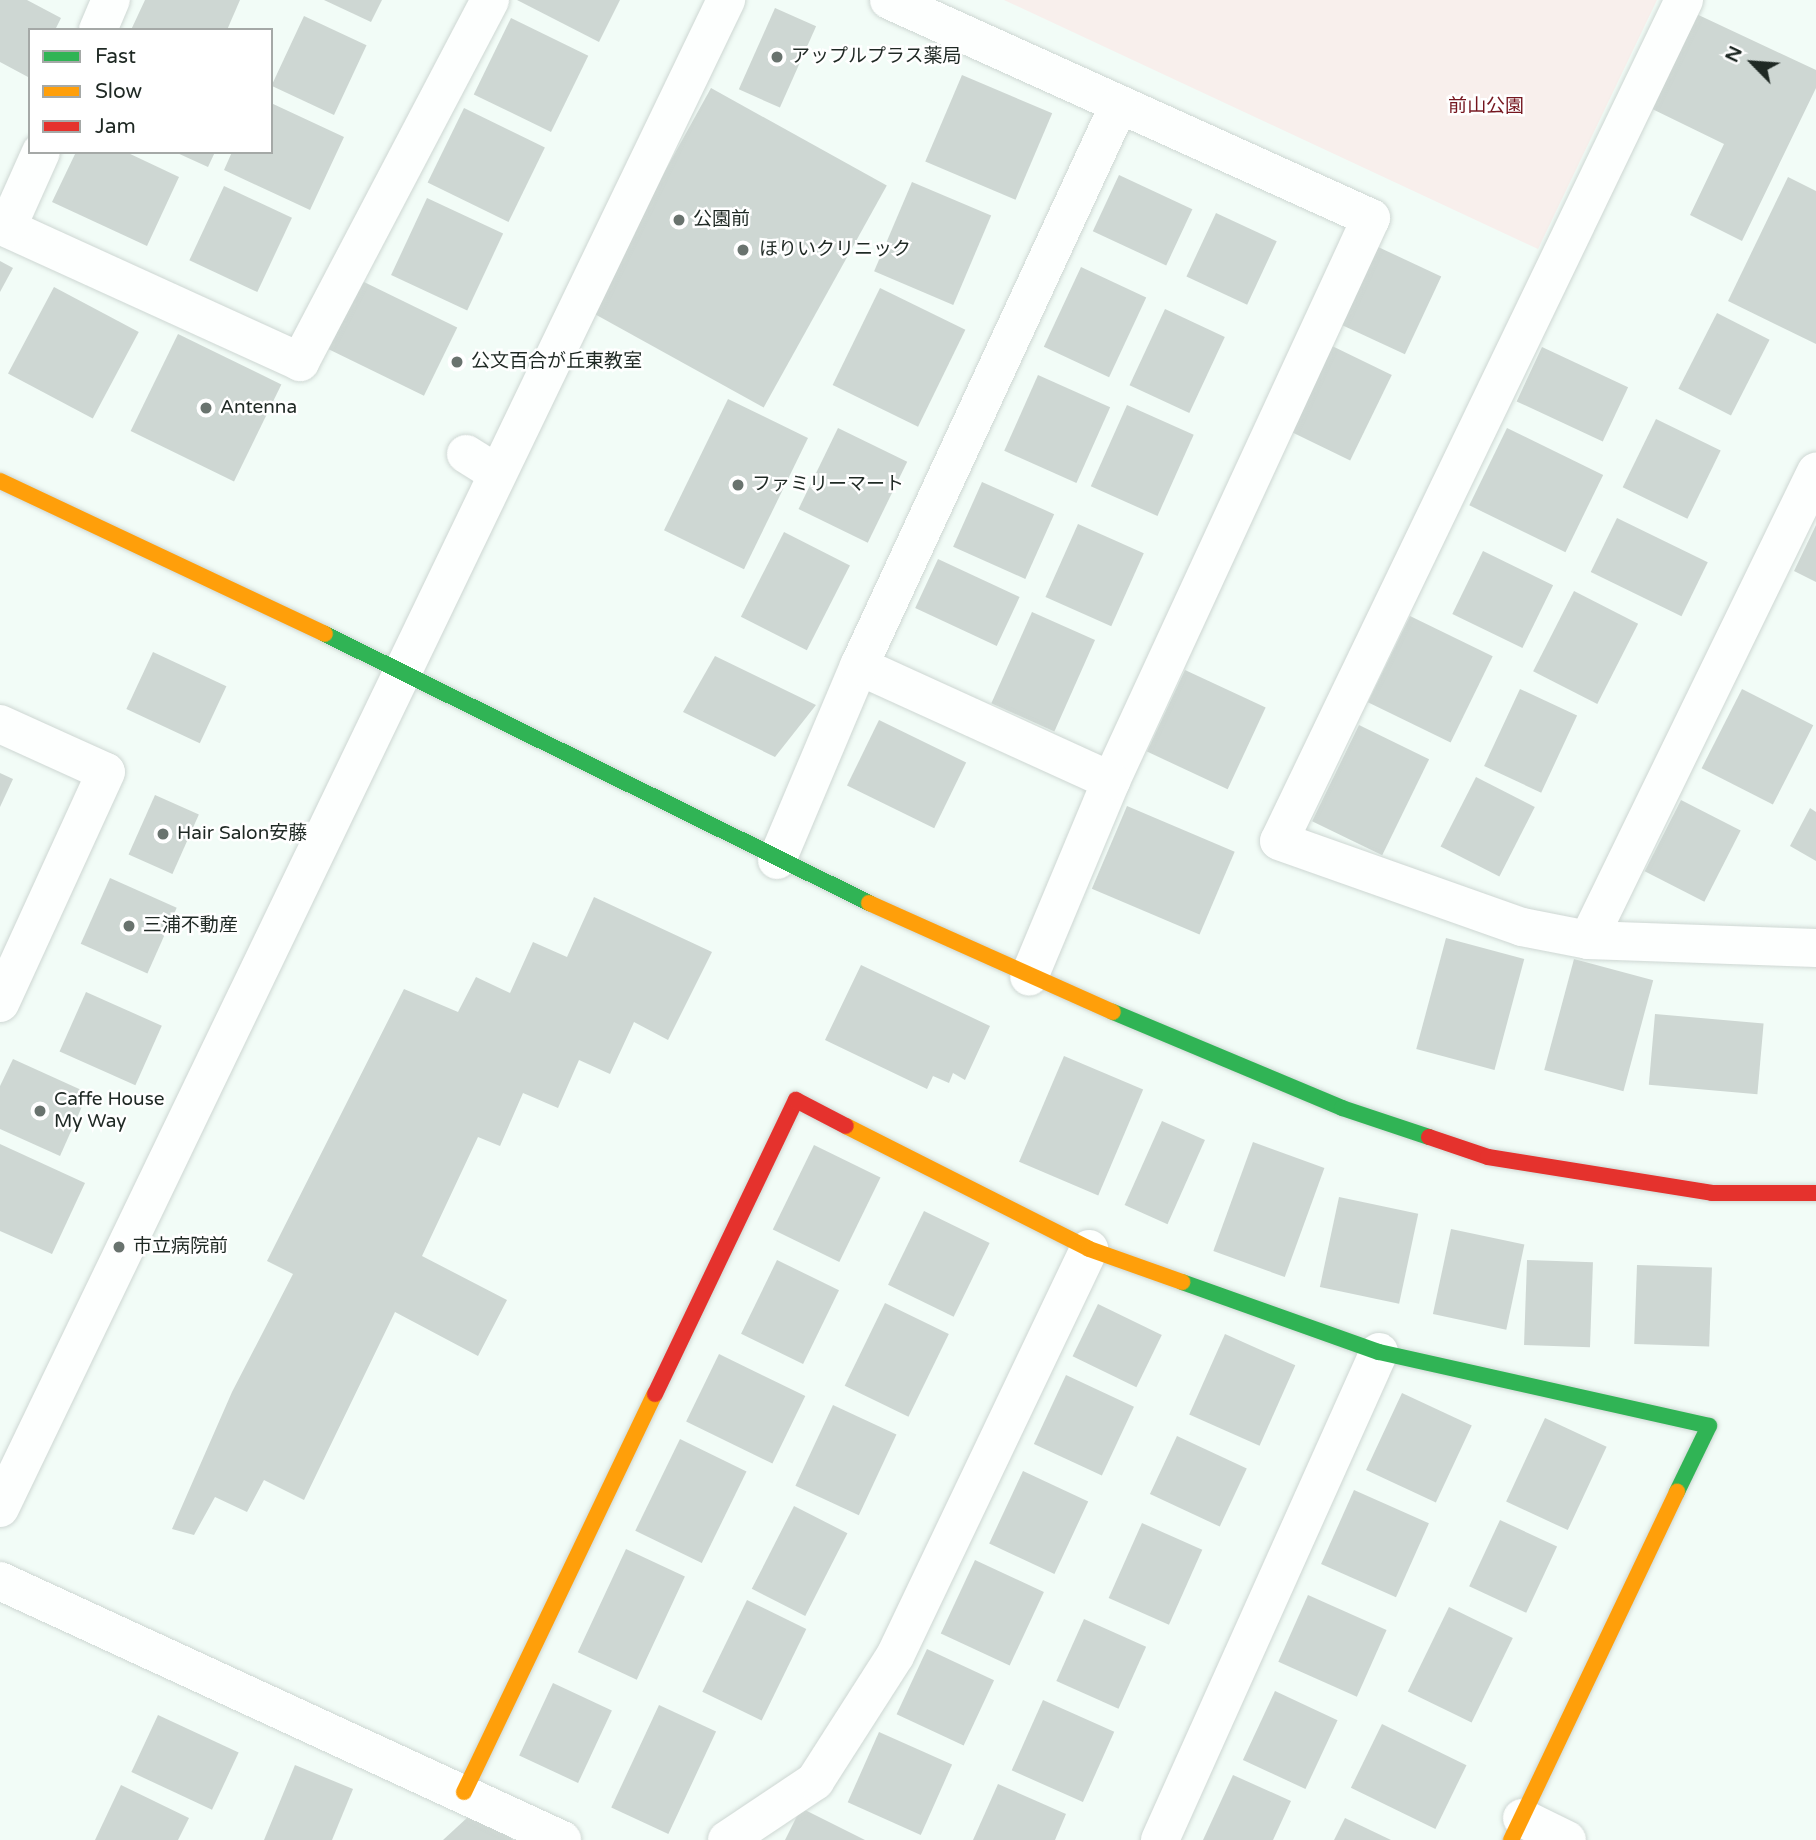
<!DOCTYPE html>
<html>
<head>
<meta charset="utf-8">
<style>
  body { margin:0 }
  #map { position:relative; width:1816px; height:1840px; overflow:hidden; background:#f2fcf7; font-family:"Varela Round","Noto Sans JP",sans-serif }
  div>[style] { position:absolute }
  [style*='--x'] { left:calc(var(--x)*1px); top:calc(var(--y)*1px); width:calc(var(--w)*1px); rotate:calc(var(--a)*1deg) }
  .green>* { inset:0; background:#f8efec }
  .building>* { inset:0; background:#ced7d3; transform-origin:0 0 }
  .roads { filter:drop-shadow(0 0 2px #ced7d3) drop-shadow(0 0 2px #ced7d3) }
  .street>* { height:38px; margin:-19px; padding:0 19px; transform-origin:19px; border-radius:19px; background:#fdfffe }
  .fast>* { height:16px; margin:-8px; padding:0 8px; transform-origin:8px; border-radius:8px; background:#30b455 }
  .slow>* { height:16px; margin:-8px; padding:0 8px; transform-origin:8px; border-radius:8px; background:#ff9f0a }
  .jam>* { height:16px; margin:-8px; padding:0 8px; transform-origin:8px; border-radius:8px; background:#e5322d }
  .dots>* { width:19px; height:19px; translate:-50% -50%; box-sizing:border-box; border:4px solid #fff; border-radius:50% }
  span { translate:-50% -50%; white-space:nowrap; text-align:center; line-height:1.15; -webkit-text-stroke:5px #fff; paint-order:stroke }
  .poi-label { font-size:19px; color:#1f2924 }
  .left { translate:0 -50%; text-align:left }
  .park-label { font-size:19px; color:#75161f }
  .legend { position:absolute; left:28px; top:28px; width:245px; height:126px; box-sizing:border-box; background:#fff; border:2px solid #a5a9a7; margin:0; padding:9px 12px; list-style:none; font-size:21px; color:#1f2924 }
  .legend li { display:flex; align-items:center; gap:14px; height:35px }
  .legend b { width:35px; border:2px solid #a5a9a7 }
  .north { position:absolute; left:1718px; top:28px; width:70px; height:70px; -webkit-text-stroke:5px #fff; paint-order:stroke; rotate:295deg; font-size:19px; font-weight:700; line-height:28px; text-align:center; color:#1f2924 }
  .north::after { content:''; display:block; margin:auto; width:24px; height:32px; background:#1f2924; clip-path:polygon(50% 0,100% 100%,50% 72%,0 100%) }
</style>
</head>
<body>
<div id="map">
  <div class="green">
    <div style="clip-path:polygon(1004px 0,1657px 0,1538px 249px)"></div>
  </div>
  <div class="building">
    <div style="clip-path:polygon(0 0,27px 0,61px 18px,55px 30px,30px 30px,28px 77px,0 62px)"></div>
    <div style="clip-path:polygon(145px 0,240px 0,227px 30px,131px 30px)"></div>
    <div style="clip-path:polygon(324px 0,382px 0,371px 22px)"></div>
    <div style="clip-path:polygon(517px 0,620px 0,599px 42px)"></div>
    <div style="left:775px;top:8px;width:45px;height:89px;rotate:24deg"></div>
    <div style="clip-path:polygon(1690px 11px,1816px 70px,1816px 88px,1742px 241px,1690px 215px,1724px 144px,1644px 105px)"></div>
    <div style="left:304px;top:16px;width:69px;height:77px;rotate:25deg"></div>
    <div style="left:511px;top:18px;width:86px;height:85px;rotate:26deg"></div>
    <div style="left:962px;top:75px;width:98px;height:94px;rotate:23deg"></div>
    <div style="left:711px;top:88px;width:201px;height:254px;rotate:29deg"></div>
    <div style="clip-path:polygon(271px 103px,344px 137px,310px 210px,224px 170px,232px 152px,271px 152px)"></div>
    <div style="left:464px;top:108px;width:90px;height:83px;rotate:26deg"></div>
    <div style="clip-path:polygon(76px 152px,126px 152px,179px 177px,147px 246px,52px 202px)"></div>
    <div style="clip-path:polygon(175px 152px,215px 152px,208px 167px)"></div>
    <div style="left:1119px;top:175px;width:81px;height:62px;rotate:25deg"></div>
    <div style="clip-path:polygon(1788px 177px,1816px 191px,1816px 344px,1728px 301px)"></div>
    <div style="left:912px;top:182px;width:86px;height:97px;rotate:23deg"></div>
    <div style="left:224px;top:186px;width:75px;height:82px;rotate:25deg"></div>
    <div style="left:427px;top:198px;width:84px;height:85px;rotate:25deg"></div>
    <div style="left:1216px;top:213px;width:67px;height:70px;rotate:25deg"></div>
    <div style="left:1376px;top:246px;width:72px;height:86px;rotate:25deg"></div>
    <div style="clip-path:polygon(0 261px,13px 268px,0 292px)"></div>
    <div style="left:1081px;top:267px;width:72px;height:88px;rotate:25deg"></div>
    <div style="left:362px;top:281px;width:106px;height:76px;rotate:26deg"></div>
    <div style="left:54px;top:287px;width:96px;height:98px;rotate:28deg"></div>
    <div style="left:880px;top:288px;width:95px;height:108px;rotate:26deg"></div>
    <div style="left:1165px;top:309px;width:66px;height:84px;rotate:25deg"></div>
    <div style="left:1717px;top:313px;width:59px;height:85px;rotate:27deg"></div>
    <div style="left:178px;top:334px;width:115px;height:108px;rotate:26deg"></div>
    <div style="left:1328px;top:344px;width:71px;height:95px;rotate:26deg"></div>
    <div style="left:1542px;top:347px;width:95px;height:60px;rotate:25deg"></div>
    <div style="left:1038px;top:375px;width:79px;height:83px;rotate:24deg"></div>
    <div style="left:728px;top:399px;width:89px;height:146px;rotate:26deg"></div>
    <div style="left:1127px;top:405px;width:73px;height:89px;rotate:24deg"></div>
    <div style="left:1656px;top:419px;width:72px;height:76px;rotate:26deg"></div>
    <div style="left:838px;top:428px;width:77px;height:90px;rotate:26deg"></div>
    <div style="left:1507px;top:428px;width:107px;height:86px;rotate:26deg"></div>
    <div style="left:982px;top:482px;width:79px;height:71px;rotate:24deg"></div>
    <div style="left:1617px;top:518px;width:101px;height:60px;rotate:26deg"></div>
    <div style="left:1078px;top:524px;width:72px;height:80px;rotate:24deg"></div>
    <div style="clip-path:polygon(1816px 525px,1816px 582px,1794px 571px)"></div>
    <div style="left:784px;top:532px;width:74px;height:95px;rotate:27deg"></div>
    <div style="left:1483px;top:551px;width:78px;height:70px;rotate:26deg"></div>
    <div style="left:938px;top:559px;width:90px;height:54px;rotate:25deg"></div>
    <div style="left:1574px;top:591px;width:72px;height:90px;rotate:27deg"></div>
    <div style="left:1032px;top:612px;width:69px;height:100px;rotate:24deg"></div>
    <div style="left:1410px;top:616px;width:92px;height:96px;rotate:26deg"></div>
    <div style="left:153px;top:652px;width:81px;height:63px;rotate:25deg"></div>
    <div style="clip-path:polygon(715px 656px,816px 705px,775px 757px,683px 712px)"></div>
    <div style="left:1185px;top:670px;width:89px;height:90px;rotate:25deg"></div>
    <div style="left:1520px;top:689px;width:63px;height:85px;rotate:25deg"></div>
    <div style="left:1742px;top:689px;width:80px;height:89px;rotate:27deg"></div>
    <div style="left:879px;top:720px;width:97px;height:73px;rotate:26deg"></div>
    <div style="left:1359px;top:725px;width:78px;height:107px;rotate:26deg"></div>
    <div style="clip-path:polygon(0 773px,13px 779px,0 807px)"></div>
    <div style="left:1476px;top:777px;width:66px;height:78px;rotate:27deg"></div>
    <div style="left:155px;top:795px;width:48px;height:65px;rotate:24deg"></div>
    <div style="left:1681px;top:800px;width:67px;height:80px;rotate:27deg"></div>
    <div style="left:1127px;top:806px;width:117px;height:90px;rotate:23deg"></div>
    <div style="clip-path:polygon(1810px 808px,1816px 812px,1816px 861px,1790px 846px)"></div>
    <div style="left:110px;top:878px;width:73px;height:72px;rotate:24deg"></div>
    <div style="clip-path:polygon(594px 897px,712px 952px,668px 1040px,634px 1022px,610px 1074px,579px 1060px,558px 1108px,523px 1093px,500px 1146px,478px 1137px,422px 1256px,507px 1300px,478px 1356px,395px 1312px,304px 1500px,264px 1480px,247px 1512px,215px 1497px,194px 1535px,172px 1529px,232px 1392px,293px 1274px,267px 1261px,404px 989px,458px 1012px,476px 977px,510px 993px,533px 942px,567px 957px)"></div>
    <div style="left:1446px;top:938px;width:81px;height:115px;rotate:15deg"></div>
    <div style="left:1574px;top:959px;width:82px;height:115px;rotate:15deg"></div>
    <div style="clip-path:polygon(861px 965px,990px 1026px,965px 1080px,953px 1073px,949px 1083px,933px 1076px,927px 1089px,825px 1040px)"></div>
    <div style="left:86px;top:992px;width:83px;height:65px;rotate:24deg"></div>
    <div style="left:1655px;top:1014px;width:109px;height:71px;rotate:5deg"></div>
    <div style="left:1064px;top:1056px;width:86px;height:115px;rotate:23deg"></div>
    <div style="clip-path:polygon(13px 1059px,88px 1093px,60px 1156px,0 1129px,0 1086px)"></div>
    <div style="left:1162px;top:1121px;width:47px;height:92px;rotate:24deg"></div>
    <div style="left:1253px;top:1142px;width:76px;height:116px;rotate:20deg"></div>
    <div style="clip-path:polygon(0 1144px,85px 1183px,52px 1254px,0 1231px)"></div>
    <div style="left:814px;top:1145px;width:74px;height:94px;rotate:26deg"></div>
    <div style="left:1339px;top:1197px;width:81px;height:92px;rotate:12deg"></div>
    <div style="left:924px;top:1211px;width:73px;height:82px;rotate:26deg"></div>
    <div style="left:1451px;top:1229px;width:75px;height:87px;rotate:12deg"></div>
    <div style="left:777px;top:1260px;width:69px;height:82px;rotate:26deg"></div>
    <div style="left:1527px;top:1260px;width:66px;height:85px;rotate:2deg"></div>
    <div style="left:1637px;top:1265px;width:75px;height:79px;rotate:2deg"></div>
    <div style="left:885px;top:1303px;width:71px;height:92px;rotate:26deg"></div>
    <div style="left:1098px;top:1304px;width:71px;height:58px;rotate:26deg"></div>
    <div style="left:1225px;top:1334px;width:77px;height:88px;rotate:24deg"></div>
    <div style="left:719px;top:1354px;width:96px;height:75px;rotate:26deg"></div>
    <div style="left:1066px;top:1375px;width:75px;height:76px;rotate:25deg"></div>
    <div style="left:1402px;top:1393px;width:77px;height:85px;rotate:25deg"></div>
    <div style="left:833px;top:1405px;width:70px;height:89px;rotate:25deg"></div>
    <div style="left:1545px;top:1418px;width:68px;height:92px;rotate:25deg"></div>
    <div style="left:1177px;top:1436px;width:77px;height:64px;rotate:25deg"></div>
    <div style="left:680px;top:1439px;width:74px;height:102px;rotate:26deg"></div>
    <div style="left:1023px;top:1471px;width:72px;height:80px;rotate:25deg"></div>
    <div style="left:1354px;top:1490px;width:82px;height:81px;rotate:24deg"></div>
    <div style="left:794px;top:1506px;width:60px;height:93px;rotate:27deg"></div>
    <div style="left:1500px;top:1520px;width:63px;height:73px;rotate:25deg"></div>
    <div style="left:1142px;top:1523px;width:66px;height:82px;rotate:24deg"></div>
    <div style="left:626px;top:1549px;width:65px;height:114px;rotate:25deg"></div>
    <div style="left:975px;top:1560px;width:76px;height:81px;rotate:25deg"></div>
    <div style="left:1308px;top:1595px;width:86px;height:73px;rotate:24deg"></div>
    <div style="left:747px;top:1600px;width:66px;height:102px;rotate:26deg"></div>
    <div style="left:1449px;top:1607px;width:71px;height:94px;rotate:26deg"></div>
    <div style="left:1084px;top:1619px;width:68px;height:68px;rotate:24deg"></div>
    <div style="left:927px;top:1649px;width:74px;height:72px;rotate:25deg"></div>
    <div style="left:553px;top:1683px;width:65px;height:80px;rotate:25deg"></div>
    <div style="left:1275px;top:1691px;width:69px;height:76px;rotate:25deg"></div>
    <div style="left:1043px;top:1700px;width:78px;height:77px;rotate:24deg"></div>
    <div style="left:659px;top:1705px;width:63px;height:113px;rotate:25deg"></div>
    <div style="left:158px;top:1715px;width:89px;height:63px;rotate:25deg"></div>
    <div style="left:1382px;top:1724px;width:94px;height:71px;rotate:26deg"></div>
    <div style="left:879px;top:1732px;width:80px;height:77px;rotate:24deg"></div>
    <div style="clip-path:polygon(295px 1765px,353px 1789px,332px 1840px,264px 1840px)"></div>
    <div style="clip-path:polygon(1233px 1775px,1291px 1801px,1273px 1840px,1203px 1840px)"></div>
    <div style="clip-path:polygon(998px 1784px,1066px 1814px,1055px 1840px,973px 1840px)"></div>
    <div style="clip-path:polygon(121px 1785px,189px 1818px,178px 1840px,95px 1840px)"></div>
    <div style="clip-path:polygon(481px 1805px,513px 1840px,443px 1840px)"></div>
    <div style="clip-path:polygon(801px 1808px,865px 1840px,785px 1840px)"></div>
    <div style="clip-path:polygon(1345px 1818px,1391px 1840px,1334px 1840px)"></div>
  </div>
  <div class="roads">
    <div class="street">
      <div style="--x:889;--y:0;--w:529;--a:24.34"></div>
      <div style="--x:1371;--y:218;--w:620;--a:114.79"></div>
      <div style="--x:1111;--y:781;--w:212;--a:112.7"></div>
      <div style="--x:1684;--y:0;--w:933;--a:115.71"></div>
      <div style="--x:1279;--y:841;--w:258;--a:19.5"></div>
      <div style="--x:1522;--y:927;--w:67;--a:11.1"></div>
      <div style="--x:1588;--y:940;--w:228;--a:2"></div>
      <div style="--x:98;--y:30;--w:33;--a:-67"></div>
      <div style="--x:0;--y:225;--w:330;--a:24.5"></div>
      <div style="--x:300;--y:362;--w:409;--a:-62.3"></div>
      <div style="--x:7;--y:228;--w:83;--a:-65.9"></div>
      <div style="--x:466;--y:454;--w:36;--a:32"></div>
      <div style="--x:859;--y:666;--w:277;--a:24.5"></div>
      <div style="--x:0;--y:724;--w:116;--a:24.4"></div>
      <div style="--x:106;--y:772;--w:254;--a:114.6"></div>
      <div style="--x:777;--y:860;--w:211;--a:-67.1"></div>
      <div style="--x:859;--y:666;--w:616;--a:-65.14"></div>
      <div style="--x:1588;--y:940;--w:521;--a:-64.03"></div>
      <div style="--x:0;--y:1508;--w:1674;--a:-64.29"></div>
      <div style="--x:0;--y:1581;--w:619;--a:24.74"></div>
      <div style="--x:1522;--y:1818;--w:50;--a:26.1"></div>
      <div style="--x:727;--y:1840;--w:106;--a:-33.8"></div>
      <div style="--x:815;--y:1781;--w:148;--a:-57.4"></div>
      <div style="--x:895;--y:1656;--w:451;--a:-64.5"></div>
      <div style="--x:1160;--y:1840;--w:535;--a:-65.83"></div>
    </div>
    <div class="fast">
      <div style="--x:325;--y:634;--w:607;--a:26.31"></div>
      <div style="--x:1113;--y:1012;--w:248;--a:22.7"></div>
      <div style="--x:1342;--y:1108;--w:92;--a:18.4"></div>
      <div style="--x:1182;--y:1282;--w:209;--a:19.6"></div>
      <div style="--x:1379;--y:1352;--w:338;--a:12.6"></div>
      <div style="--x:1709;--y:1426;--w:73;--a:115.9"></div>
    </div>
    <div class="slow">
      <div style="--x:0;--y:481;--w:359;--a:25.2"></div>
      <div style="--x:869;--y:903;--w:267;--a:24.1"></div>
      <div style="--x:846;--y:1126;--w:272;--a:26.8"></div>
      <div style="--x:1089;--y:1249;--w:99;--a:19.5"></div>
      <div style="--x:464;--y:1792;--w:441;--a:-64.4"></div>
      <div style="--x:1511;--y:1840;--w:386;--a:-64.5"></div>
    </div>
    <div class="jam">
      <div style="--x:1429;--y:1137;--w:62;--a:18.7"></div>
      <div style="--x:1488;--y:1157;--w:227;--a:9.1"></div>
      <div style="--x:1712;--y:1193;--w:104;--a:0"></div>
      <div style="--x:655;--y:1394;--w:326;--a:-64.4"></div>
      <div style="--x:796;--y:1100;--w:56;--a:27.5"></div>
    </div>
  </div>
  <div class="dots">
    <div style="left:777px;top:57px;background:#69736e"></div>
    <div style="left:679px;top:220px;background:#69736e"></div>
    <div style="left:743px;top:250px;background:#69736e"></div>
    <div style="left:457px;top:362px;background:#69736e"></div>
    <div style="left:206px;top:408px;background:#69736e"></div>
    <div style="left:738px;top:485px;background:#69736e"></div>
    <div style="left:163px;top:834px;background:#69736e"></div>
    <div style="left:129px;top:926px;background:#69736e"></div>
    <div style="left:40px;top:1111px;background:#69736e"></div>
    <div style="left:119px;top:1247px;background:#69736e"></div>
  </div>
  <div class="poi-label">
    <span class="left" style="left:791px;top:57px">アップルプラス薬局</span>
    <span class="left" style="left:693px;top:220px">公園前</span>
    <span class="left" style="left:759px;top:250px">ほりいクリニック</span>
    <span class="left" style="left:471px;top:362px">公文百合が丘東教室</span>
    <span class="left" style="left:220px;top:408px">Antenna</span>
    <span class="left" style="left:752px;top:485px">ファミリーマート</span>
    <span class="left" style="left:177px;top:834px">Hair Salon安藤</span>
    <span class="left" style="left:143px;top:926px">三浦不動産</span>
    <span class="left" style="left:54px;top:1111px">Caffe House<br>My Way</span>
    <span class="left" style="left:133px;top:1247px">市立病院前</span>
  </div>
  <div class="park-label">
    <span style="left:1486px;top:107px">前山公園</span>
  </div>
  <ul class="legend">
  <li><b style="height:9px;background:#30b455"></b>Fast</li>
  <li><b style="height:9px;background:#ff9f0a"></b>Slow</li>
  <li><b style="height:9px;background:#e5322d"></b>Jam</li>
  </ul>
  <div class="north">N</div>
</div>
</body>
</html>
